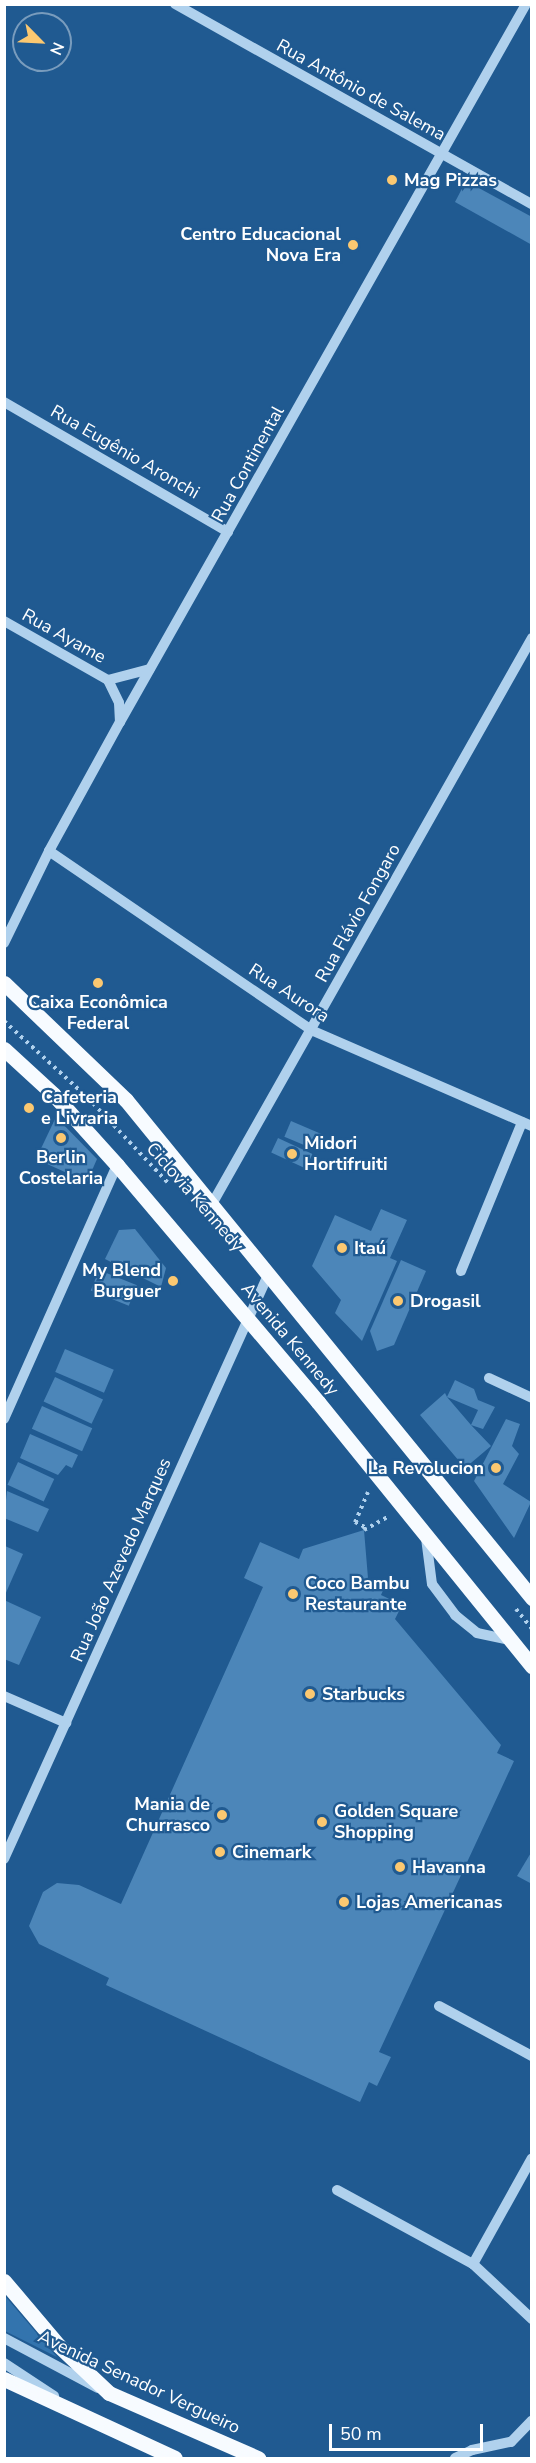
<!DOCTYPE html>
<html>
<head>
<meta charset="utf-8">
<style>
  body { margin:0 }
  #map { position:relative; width:536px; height:2463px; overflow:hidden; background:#205a91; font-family:"Nunito Sans",sans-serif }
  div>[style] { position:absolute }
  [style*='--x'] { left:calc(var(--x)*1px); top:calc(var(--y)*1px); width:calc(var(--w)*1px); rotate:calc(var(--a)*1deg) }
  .green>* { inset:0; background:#3374ae }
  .building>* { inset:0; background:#4c86b9; transform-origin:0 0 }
  .path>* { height:4px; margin-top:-2px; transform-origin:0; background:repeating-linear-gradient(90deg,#b0d1ed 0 3px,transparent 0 7.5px) }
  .minor>* { height:10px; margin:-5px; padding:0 5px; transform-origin:5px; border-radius:5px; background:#b0d1ed }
  .major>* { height:15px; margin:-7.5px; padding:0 7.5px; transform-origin:7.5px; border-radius:7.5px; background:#f7fbff }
  .dots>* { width:16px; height:16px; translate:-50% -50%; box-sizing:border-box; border:3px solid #205a91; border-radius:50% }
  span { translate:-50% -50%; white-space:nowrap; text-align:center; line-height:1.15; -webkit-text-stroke:4.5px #205a91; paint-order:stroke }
  .street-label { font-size:18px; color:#fff }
  .poi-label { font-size:18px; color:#fff; font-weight:700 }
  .left { translate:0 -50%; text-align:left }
  .right { translate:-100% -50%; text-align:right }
  .frame { position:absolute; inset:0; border:6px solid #fff; pointer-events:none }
  .north { position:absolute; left:12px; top:12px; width:60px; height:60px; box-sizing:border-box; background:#205a91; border:2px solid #799cbd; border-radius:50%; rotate:114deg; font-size:16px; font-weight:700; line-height:24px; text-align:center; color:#fff }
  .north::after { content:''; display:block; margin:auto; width:21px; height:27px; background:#fbc871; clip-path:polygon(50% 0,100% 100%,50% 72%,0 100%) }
  .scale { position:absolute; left:329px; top:2424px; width:154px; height:27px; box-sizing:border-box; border:3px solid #fff; border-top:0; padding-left:8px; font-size:18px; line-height:21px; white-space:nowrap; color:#fff; -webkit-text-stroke:4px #205a91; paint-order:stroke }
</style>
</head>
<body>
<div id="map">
  <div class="green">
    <div style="clip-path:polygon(4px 2296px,5px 2296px,57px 2357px,5px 2331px)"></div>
  </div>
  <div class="building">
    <div style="clip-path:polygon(466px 181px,532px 217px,532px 245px,455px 202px)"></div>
    <div style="clip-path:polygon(56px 1117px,97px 1159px,87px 1182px,36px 1159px)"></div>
    <div style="left:291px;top:1121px;width:33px;height:17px;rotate:23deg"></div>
    <div style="left:278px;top:1138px;width:38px;height:16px;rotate:25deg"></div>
    <div style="clip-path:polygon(381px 1209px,407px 1220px,390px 1258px,397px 1261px,362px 1341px,335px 1313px,341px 1300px,312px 1266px,335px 1215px,371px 1231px)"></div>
    <div style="clip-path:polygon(135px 1229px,166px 1268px,161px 1287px,105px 1259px,119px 1230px)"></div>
    <div style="clip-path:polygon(401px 1260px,426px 1271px,394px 1345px,377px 1351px,370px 1331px)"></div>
    <div style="left:99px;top:1270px;width:41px;height:22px;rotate:22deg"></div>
    <div style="left:65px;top:1349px;width:53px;height:25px;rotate:23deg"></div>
    <div style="left:55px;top:1377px;width:53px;height:27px;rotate:25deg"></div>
    <div style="clip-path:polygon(evenodd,455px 1380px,474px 1389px,478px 1400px,495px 1407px,483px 1429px,471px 1425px,491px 1446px,465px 1468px,420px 1415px,445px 1393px,447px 1397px,455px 1380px,447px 1397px,478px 1410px,471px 1425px,447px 1397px)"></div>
    <div style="left:42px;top:1406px;width:55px;height:25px;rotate:24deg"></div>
    <div style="clip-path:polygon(506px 1419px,520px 1424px,512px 1446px,519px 1454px,503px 1484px,531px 1502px,514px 1538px,474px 1481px)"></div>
    <div style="clip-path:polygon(30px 1434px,78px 1455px,72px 1468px,66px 1465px,58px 1475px,20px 1458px)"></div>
    <div style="left:18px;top:1462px;width:40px;height:25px;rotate:25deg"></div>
    <div style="clip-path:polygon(7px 1491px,49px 1509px,38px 1532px,4px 1518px)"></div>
    <div style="clip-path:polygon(364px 1530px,368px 1578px,385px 1586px,381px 1595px,402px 1605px,395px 1619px,501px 1745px,497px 1753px,514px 1761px,379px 2052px,391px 2057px,377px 2086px,369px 2082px,360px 2102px,106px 1985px,109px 1978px,39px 1944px,29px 1926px,43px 1892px,57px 1883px,79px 1885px,121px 1904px,263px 1587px,244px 1578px,260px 1542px,299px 1559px,303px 1549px)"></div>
    <div style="clip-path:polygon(5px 1546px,23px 1554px,5px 1595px)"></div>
    <div style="clip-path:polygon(4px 1600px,41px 1617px,19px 1665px,4px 1659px)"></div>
    <div style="clip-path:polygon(532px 1851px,532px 1884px,517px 1876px)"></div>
  </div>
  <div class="path">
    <div style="--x:4;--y:1021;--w:114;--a:42.5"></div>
    <div style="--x:88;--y:1098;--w:117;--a:46.7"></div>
    <div style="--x:368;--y:1492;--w:33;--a:113"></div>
    <div style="--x:355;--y:1522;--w:11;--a:27"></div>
    <div style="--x:365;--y:1527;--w:3;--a:108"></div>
    <div style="--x:364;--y:1530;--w:29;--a:-29"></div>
    <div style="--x:516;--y:1609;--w:26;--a:51"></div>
  </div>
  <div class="minor">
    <div style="--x:175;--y:4;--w:409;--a:29.3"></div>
    <div style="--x:4;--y:402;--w:259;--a:30.1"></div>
    <div style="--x:4;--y:621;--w:120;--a:29.6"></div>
    <div style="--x:108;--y:680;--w:25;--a:64"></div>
    <div style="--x:119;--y:703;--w:19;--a:87"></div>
    <div style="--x:108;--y:680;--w:43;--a:-14.7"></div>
    <div style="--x:49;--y:851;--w:317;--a:34.3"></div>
    <div style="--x:311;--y:1030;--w:241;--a:23.5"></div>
    <div style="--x:4;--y:943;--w:102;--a:-63.9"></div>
    <div style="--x:49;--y:851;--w:147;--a:-61.2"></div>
    <div style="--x:120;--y:722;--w:825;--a:-60.51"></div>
    <div style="--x:212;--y:1204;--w:650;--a:-60.52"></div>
    <div style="--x:461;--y:1271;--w:161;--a:-67.7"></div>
    <div style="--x:489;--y:1378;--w:47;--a:24.9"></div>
    <div style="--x:4;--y:1419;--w:278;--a:-66"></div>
    <div style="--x:426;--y:1538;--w:46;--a:82.6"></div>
    <div style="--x:432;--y:1584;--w:39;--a:53"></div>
    <div style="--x:455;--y:1615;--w:28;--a:39"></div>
    <div style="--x:477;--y:1633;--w:34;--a:12"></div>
    <div style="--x:4;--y:1696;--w:68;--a:23.5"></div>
    <div style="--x:4;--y:1859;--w:641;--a:-65.67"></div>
    <div style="--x:439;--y:2006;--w:106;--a:28.3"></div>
    <div style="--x:337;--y:2190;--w:155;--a:28.6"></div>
    <div style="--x:473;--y:2264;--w:81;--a:43"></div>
    <div style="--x:473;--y:2264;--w:121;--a:-60.9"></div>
    <div style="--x:4;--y:2338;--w:106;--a:28"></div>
    <div style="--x:4;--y:2363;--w:60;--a:33.4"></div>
    <div style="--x:455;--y:2458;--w:19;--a:-25"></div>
    <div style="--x:472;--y:2450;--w:40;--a:-12"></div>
    <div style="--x:511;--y:2442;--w:30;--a:-46"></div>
  </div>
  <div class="major">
    <div style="--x:4;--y:983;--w:169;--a:43.8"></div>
    <div style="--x:126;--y:1100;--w:643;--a:50.81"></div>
    <div style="--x:4;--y:1049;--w:67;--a:42.6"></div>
    <div style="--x:53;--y:1094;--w:96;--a:48"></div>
    <div style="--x:117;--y:1165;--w:311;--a:49.7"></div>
    <div style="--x:318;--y:1402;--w:340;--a:51"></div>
    <div style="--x:4;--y:2281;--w:84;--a:49.8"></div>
    <div style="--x:58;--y:2345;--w:70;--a:43.3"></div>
    <div style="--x:109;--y:2393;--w:163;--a:23.6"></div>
    <div style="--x:4;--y:2379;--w:188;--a:24.8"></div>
  </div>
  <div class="dots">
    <div style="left:392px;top:180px;background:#fbc871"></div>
    <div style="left:353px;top:245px;background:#fbc871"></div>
    <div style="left:98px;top:983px;background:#fbc871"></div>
    <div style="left:29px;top:1108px;background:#fbc871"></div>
    <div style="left:61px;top:1138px;background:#fbc871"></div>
    <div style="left:292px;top:1154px;background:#fbc871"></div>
    <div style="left:342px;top:1248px;background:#fbc871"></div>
    <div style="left:173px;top:1281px;background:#fbc871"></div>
    <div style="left:398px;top:1301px;background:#fbc871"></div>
    <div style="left:496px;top:1468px;background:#fbc871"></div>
    <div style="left:293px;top:1594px;background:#fbc871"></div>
    <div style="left:310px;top:1694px;background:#fbc871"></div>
    <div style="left:222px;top:1815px;background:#fbc871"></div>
    <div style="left:322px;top:1822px;background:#fbc871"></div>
    <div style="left:220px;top:1852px;background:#fbc871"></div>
    <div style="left:400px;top:1867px;background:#fbc871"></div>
    <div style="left:344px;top:1902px;background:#fbc871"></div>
  </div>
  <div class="street-label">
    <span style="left:361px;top:90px;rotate:29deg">Rua Antônio de Salema</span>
    <span style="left:125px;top:452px;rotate:30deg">Rua Eugênio Aronchi</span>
    <span style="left:248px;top:464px;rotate:-61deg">Rua Continental</span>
    <span style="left:64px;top:636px;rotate:29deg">Rua Ayame</span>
    <span style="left:358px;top:913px;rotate:-61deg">Rua Flávio Fongaro</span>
    <span style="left:289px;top:993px;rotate:33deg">Rua Aurora</span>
    <span style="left:195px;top:1197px;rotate:49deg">Ciclovia Kennedy</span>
    <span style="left:290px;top:1339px;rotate:50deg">Avenida Kennedy</span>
    <span style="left:121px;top:1560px;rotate:-66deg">Rua João Azevedo Marques</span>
    <span style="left:139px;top:2382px;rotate:25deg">Avenida Senador Vergueiro</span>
  </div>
  <div class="poi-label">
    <span class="left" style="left:404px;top:180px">Mag Pizzas</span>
    <span class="right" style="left:341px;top:245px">Centro Educacional<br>Nova Era</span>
    <span style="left:98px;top:1013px">Caixa Econômica<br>Federal</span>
    <span class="left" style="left:41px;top:1108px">Cafeteria<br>e Livraria</span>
    <span class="left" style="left:304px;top:1154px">Midori<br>Hortifruiti</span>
    <span style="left:61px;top:1168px">Berlin<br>Costelaria</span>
    <span class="left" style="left:354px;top:1248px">Itaú</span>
    <span class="right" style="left:161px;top:1281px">My Blend<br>Burguer</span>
    <span class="left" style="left:410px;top:1301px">Drogasil</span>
    <span class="right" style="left:484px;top:1468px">La Revolucion</span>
    <span class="left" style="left:305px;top:1594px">Coco Bambu<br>Restaurante</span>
    <span class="left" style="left:322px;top:1694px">Starbucks</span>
    <span class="right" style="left:210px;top:1815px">Mania de<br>Churrasco</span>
    <span class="left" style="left:334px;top:1822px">Golden Square<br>Shopping</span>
    <span class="left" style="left:232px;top:1852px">Cinemark</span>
    <span class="left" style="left:412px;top:1867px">Havanna</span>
    <span class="left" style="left:356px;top:1902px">Lojas Americanas</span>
  </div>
  <div class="frame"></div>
  <div class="north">N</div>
  <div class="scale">50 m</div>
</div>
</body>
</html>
